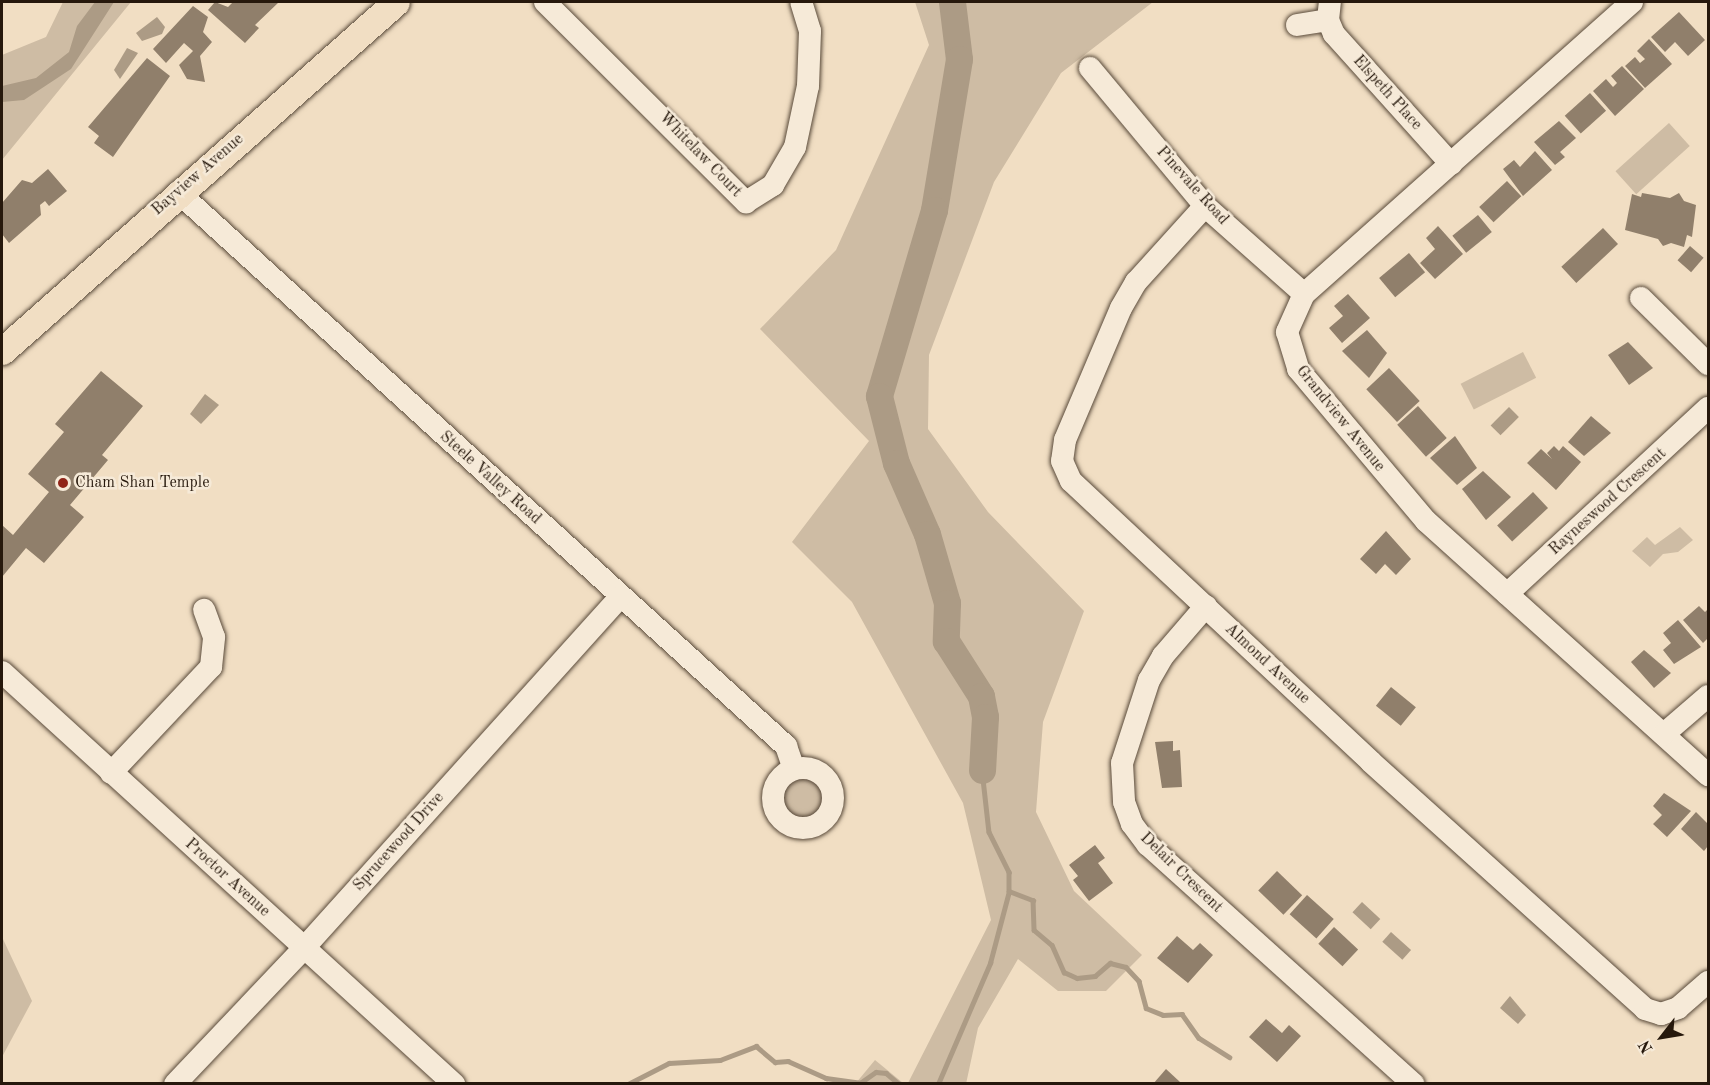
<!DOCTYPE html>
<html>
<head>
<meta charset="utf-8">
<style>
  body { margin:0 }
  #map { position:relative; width:1710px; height:1085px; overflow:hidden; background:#f1dec3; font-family:"Old Standard TT",serif }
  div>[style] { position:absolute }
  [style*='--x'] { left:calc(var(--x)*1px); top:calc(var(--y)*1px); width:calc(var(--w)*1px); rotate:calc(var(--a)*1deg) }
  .green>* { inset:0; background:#cebca4; transform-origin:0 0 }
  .round { border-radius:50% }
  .water>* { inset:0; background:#ac9b85; transform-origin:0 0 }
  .stream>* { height:4.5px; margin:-2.25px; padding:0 2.25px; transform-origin:2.25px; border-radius:2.25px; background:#ac9b85 }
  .river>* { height:27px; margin:-13.5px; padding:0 13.5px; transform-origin:13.5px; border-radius:13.5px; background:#ac9b85 }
  .building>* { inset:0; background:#907f6b; transform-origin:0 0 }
  .roads { filter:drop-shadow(0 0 2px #594a3a) drop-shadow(0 0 2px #594a3a) }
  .minor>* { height:22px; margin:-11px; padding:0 11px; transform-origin:11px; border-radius:11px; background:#f6ead8 }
  .minor>.ring { margin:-11px; padding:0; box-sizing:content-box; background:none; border:22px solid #f6ead8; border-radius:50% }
  .major>* { height:27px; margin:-13.5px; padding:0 13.5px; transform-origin:13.5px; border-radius:13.5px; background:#f1dec3 }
  .dots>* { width:16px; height:16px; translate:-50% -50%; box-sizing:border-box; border:3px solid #f6ead8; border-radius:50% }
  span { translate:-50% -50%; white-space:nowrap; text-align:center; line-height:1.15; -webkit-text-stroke:5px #f6ead8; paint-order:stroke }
  .street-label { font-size:16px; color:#26180c }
  .poi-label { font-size:16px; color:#26180c }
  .left { translate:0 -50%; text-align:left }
  .frame { position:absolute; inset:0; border:3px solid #26180c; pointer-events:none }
  .north { position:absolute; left:1632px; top:1007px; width:60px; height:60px; -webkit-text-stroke:4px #f6ead8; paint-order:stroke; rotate:239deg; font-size:16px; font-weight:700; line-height:24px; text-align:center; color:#26180c }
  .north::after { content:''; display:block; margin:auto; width:21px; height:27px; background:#26180c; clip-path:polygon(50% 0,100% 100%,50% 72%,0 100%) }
</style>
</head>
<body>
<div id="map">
  <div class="green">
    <div style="clip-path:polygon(63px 2px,131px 2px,2px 160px,2px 55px,46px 37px)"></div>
    <div style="clip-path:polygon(915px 2px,1153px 2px,1061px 73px,994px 182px,929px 355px,928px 429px,988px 512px,1084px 611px,1043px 722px,1036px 812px,1074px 891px,1142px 955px,1106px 991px,1058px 991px,1018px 959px,978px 1028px,966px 1084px,908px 1083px,991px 920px,963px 803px,852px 602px,792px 542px,869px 441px,760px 329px,836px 250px,929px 45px)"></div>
    <div style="left:1669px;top:123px;width:31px;height:72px;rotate:48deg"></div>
    <div style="left:1523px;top:352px;width:29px;height:70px;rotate:63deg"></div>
    <div style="clip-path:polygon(1680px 527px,1693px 540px,1678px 552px,1663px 554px,1650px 567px,1632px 551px,1647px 537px,1655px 545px)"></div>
    <div class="round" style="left:782px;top:777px;width:42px;height:42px"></div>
    <div style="clip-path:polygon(2px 937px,32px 1001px,2px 1057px)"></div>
    <div style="clip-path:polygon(875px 1060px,903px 1083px,856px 1083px)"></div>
  </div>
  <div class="water">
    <div style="clip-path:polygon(95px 2px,114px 2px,71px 69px,24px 100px,2px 102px,2px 86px,36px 78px,69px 52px,77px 26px)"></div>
    <div style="clip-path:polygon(157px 17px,165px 27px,162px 34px,142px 41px,136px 33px)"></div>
    <div style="clip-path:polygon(127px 48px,138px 53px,120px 79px,114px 70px)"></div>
    <div style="clip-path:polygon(205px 394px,219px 405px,201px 424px,190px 414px)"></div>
    <div style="left:1509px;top:407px;width:14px;height:26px;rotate:45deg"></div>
    <div style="left:1362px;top:902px;width:25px;height:14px;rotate:43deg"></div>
    <div style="left:1391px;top:932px;width:27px;height:13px;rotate:42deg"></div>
    <div style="clip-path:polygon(1510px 996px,1526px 1015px,1518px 1024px,1500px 1008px)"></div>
  </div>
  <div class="stream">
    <div style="--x:982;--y:770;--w:62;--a:83.6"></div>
    <div style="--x:989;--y:832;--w:45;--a:63.4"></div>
    <div style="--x:1009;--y:872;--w:19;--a:90"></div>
    <div style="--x:1009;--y:891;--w:26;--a:21"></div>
    <div style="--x:1033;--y:900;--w:30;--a:88"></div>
    <div style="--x:1034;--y:930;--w:23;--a:40"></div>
    <div style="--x:1052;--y:945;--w:30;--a:66"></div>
    <div style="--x:1064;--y:972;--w:14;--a:25"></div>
    <div style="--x:1077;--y:978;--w:18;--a:-6"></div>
    <div style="--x:1095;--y:976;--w:20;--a:-41"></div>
    <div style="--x:1110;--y:963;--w:16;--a:14"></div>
    <div style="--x:1126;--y:967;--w:19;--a:47"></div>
    <div style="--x:1139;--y:981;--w:28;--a:75"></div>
    <div style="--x:1146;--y:1008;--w:18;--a:22"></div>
    <div style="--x:1163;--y:1015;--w:19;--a:-3"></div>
    <div style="--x:1182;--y:1014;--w:29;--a:55"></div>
    <div style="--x:1199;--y:1038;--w:36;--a:32"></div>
    <div style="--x:628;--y:1084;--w:46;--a:-27.1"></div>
    <div style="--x:669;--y:1063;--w:51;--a:-3.4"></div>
    <div style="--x:720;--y:1060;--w:39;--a:-21"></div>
    <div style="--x:756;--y:1046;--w:25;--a:40"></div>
    <div style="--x:775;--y:1062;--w:13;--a:-4"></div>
    <div style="--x:788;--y:1061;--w:42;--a:24.1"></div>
    <div style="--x:826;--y:1078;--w:34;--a:8"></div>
    <div style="--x:860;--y:1083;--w:19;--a:-35"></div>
    <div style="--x:876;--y:1072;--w:10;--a:6"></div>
    <div style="--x:886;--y:1073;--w:17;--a:40"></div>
    <div style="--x:938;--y:1084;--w:132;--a:-66.7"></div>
    <div style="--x:990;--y:963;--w:74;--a:-75.2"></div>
  </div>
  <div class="river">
    <div style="--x:952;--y:2;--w:57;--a:83"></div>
    <div style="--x:959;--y:59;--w:153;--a:99.4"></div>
    <div style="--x:934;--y:210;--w:194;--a:106.5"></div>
    <div style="--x:879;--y:396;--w:69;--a:75.8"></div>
    <div style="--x:896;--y:463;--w:77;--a:66.4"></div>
    <div style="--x:927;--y:534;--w:72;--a:73.8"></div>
    <div style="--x:947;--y:603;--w:38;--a:92"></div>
    <div style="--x:946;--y:641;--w:65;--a:57.5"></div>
    <div style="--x:981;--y:696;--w:21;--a:79"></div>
    <div style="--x:985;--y:717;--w:53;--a:93.2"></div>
  </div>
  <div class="building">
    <div style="clip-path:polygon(215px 2px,228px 7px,233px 2px,279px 2px,255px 25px,259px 28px,245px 43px,208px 10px)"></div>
    <div style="clip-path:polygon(193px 6px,208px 17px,203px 32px,212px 42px,200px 56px,205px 82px,187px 79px,179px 65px,193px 51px,184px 43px,166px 63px,153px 49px)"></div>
    <div style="clip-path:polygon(1679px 12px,1705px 40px,1688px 56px,1675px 42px,1665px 52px,1651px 37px)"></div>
    <div style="clip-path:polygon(1649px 39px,1672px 64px,1645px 88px,1625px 66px,1635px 57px,1640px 63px,1645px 59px,1637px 51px)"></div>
    <div style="clip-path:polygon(147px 58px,170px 76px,113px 157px,94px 143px,99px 136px,88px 127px)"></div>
    <div style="clip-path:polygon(1622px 66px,1644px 89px,1615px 116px,1593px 91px,1606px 79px,1613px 87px,1617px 83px,1611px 76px)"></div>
    <div style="left:1590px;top:93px;width:24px;height:34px;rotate:48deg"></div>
    <div style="clip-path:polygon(1559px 121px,1576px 138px,1560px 152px,1565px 157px,1555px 165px,1534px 142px)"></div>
    <div style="clip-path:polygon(1535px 151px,1552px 170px,1523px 196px,1503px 169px,1514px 160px,1520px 167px)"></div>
    <div style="clip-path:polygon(48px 169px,67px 191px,49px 206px,45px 201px,40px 205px,41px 215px,9px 243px,2px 234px,2px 203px,22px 180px,32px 183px)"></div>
    <div style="left:1507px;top:181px;width:21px;height:38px;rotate:47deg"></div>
    <div style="clip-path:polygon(1642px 193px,1670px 198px,1679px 193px,1684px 201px,1696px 205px,1692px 237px,1687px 235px,1684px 247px,1671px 243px,1663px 246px,1658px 239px,1625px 230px,1632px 194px,1641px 197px)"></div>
    <div style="left:1478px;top:215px;width:22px;height:33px;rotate:51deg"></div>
    <div style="clip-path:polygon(1438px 226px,1463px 254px,1435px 279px,1420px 263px,1435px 249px,1426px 238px)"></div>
    <div style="left:1603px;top:228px;width:22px;height:57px;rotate:47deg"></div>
    <div style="left:1690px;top:246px;width:18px;height:19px;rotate:41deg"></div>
    <div style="left:1409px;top:253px;width:25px;height:39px;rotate:50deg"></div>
    <div style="clip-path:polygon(1348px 294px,1370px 318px,1342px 343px,1329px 328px,1343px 316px,1334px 306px)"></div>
    <div style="clip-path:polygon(1367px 330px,1387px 353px,1369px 378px,1342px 351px)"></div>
    <div style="clip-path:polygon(1628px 342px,1653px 368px,1629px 385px,1608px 355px)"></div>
    <div style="left:1389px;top:368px;width:45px;height:31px;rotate:47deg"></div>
    <div style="clip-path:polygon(101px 371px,143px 406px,102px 455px,108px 460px,70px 505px,84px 517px,44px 563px,26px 548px,2px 577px,2px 525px,13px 535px,49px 492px,28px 474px,64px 432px,55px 424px)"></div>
    <div style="left:1418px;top:406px;width:43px;height:28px;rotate:48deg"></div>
    <div style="clip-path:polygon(1591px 416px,1611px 433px,1584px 456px,1568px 442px)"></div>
    <div style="clip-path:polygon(1455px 436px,1477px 468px,1457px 485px,1430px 458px)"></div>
    <div style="clip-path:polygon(1554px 446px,1559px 451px,1563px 446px,1581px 462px,1556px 490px,1527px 463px,1541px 449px,1552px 459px,1547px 453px)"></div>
    <div style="clip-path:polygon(1483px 471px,1511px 497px,1486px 520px,1462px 489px)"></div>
    <div style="left:1533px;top:492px;width:22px;height:49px;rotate:47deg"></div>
    <div style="clip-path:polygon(1386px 531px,1411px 559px,1396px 575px,1385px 564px,1376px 574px,1360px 559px)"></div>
    <div style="clip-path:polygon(1699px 606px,1705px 612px,1708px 609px,1708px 638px,1703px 643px,1683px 620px)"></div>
    <div style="clip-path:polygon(1678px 620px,1701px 647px,1674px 664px,1663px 650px,1671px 643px,1663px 633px)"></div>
    <div style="clip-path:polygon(1644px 650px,1671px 673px,1654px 688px,1631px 662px)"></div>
    <div style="left:1391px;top:687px;width:32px;height:24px;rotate:39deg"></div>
    <div style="clip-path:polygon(1173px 741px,1173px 751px,1180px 750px,1182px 787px,1162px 788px,1155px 742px)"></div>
    <div style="clip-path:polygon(1664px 793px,1691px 811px,1667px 837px,1653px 824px,1662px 815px,1653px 806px)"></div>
    <div style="clip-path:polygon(1696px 812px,1708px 824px,1708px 846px,1704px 851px,1681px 829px)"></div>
    <div style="clip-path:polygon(1095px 845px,1105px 858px,1098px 863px,1113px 883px,1089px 901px,1073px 880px,1078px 876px,1069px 865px)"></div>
    <div style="left:1277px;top:871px;width:35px;height:27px;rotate:44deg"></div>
    <div style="left:1307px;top:895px;width:36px;height:26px;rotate:42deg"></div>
    <div style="left:1334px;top:927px;width:33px;height:23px;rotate:43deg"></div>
    <div style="clip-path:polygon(1177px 936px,1193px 950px,1200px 943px,1213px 955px,1188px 983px,1157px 958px)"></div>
    <div style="clip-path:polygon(1266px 1019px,1282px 1033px,1289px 1025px,1301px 1036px,1277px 1062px,1249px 1037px)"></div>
    <div style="clip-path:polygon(1166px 1069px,1180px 1082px,1153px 1084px)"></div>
  </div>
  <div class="roads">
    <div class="minor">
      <div style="--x:545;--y:2;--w:284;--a:44.9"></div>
      <div style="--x:746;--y:202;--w:32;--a:-32"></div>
      <div style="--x:773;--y:185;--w:44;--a:-59.9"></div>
      <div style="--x:795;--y:147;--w:62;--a:-78"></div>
      <div style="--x:808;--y:86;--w:55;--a:-87.9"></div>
      <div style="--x:810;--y:31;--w:30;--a:-107"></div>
      <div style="--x:1632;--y:2;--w:439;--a:138.3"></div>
      <div style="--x:1304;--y:294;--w:42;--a:114.1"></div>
      <div style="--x:1287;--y:332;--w:39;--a:73"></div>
      <div style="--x:1298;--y:369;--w:199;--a:49.9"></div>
      <div style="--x:1426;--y:521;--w:380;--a:42"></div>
      <div style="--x:1328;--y:20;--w:15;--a:67"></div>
      <div style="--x:1334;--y:34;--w:175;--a:48"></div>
      <div style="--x:1297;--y:25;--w:31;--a:-9"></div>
      <div style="--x:1328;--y:20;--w:18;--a:-84"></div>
      <div style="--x:1090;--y:68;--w:180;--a:50.2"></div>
      <div style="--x:1205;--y:206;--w:132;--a:41.6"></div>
      <div style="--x:178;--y:192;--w:823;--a:42.34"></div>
      <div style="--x:786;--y:746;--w:24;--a:71"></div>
      <div style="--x:1205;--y:206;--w:103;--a:132.2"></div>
      <div style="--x:1136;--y:282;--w:30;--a:120"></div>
      <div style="--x:1121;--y:308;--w:143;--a:113"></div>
      <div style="--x:1065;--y:440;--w:21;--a:98"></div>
      <div style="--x:1062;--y:461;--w:22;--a:66"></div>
      <div style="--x:1071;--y:481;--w:411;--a:43.1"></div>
      <div style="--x:1371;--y:762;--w:369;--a:42"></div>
      <div style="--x:1645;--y:1009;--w:17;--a:17"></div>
      <div style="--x:1661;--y:1014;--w:18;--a:-19"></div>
      <div style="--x:1678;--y:1008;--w:40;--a:-41"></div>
      <div style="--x:1641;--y:298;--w:94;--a:44.6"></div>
      <div style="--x:1507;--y:594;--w:274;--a:-42.8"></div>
      <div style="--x:1206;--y:606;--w:66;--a:130.7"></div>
      <div style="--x:1163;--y:656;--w:28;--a:120"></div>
      <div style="--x:1149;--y:680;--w:87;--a:108"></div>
      <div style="--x:1122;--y:763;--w:39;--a:87"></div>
      <div style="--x:1124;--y:802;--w:23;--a:70"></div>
      <div style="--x:1132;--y:824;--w:26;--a:53"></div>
      <div style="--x:1148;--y:845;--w:357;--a:42"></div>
      <div style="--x:2;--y:672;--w:612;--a:42.35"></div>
      <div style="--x:1664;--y:734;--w:58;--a:-40.8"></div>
      <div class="ring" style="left:773px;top:768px;width:38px;height:38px"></div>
      <div style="--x:111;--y:773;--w:146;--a:-46.7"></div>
      <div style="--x:211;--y:667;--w:30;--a:-84"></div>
      <div style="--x:214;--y:637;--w:29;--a:-110"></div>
      <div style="--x:175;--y:1084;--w:187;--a:-46.5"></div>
      <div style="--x:304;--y:948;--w:472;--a:-48"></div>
    </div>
    <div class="major">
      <div style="--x:2;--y:351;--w:526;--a:-41.53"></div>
    </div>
  </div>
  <div class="dots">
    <div style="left:63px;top:483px;background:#8f2418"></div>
  </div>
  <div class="street-label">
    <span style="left:1387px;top:93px;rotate:48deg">Elspeth Place</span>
    <span style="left:700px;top:155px;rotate:46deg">Whitelaw Court</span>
    <span style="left:198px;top:175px;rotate:-41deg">Bayview Avenue</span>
    <span style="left:1192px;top:186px;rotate:48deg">Pinevale Road</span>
    <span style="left:1340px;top:419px;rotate:51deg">Grandview Avenue</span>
    <span style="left:490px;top:478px;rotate:42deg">Steele Valley Road</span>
    <span style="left:1608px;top:502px;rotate:-42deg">Rayneswood Crescent</span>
    <span style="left:1267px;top:664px;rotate:43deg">Almond Avenue</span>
    <span style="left:399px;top:842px;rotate:-48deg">Sprucewood Drive</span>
    <span style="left:1181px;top:873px;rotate:44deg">Delair Crescent</span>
    <span style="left:227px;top:878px;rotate:42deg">Proctor Avenue</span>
  </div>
  <div class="poi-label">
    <span class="left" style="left:75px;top:483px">Cham Shan Temple</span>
  </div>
  <div class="frame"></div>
  <div class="north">N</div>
</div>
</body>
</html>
